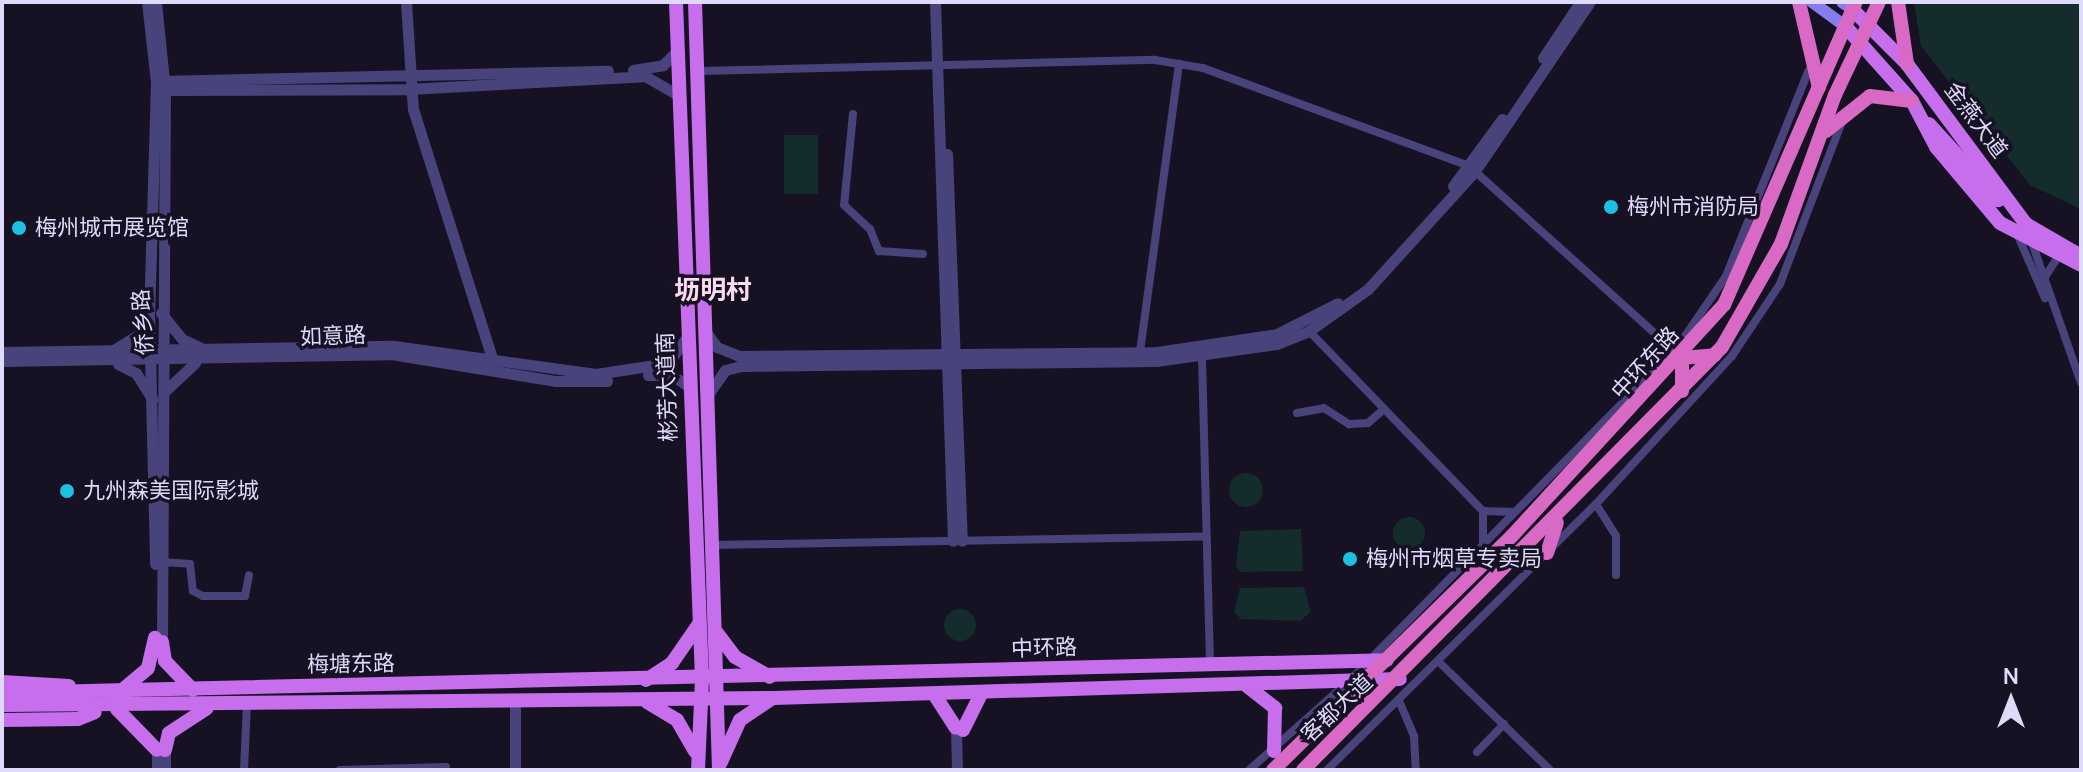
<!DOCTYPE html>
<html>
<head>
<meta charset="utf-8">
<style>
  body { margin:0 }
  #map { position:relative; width:2083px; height:772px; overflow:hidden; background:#161223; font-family:Manrope,"Noto Sans SC",sans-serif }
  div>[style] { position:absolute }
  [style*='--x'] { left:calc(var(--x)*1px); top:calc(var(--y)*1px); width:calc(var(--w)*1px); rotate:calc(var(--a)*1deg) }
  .green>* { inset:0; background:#152c2c; transform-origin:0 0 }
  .round { border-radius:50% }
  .minor>* { height:8px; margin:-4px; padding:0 4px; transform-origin:4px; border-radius:4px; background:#49437c }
  .tertiary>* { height:11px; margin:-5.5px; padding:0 5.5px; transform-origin:5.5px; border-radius:5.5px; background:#49437c }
  .secondary>* { height:12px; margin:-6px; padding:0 6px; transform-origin:6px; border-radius:6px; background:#877cee }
  .primary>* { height:14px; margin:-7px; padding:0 7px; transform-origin:7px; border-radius:7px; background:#c66eec }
  .trunk>* { height:14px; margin:-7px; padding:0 7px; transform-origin:7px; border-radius:7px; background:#d869c4 }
  .dots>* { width:22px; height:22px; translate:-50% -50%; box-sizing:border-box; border:4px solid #161223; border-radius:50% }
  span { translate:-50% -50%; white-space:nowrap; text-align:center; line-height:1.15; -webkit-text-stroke:7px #161223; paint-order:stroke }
  .street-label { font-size:22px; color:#dfd9fa }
  .poi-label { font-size:22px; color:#dfd9fa }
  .left { translate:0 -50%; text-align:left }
  .quarter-label { font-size:26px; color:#fadbed; font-weight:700 }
  .frame { position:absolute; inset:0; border:4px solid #dfd9fa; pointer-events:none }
  .north { position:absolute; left:1971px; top:660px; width:80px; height:80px; -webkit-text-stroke:6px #161223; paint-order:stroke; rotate:0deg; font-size:22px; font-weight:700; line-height:32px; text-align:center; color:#dfd9fa }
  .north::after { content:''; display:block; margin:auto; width:28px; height:36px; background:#dfd9fa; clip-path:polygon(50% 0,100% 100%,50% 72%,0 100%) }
</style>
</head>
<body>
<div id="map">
  <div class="green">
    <div style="clip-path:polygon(1914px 2px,2081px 2px,2081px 209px,2030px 185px,1921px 46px)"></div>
    <div style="left:784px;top:135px;width:34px;height:59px"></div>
    <div class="round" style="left:1229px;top:473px;width:34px;height:34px"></div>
    <div class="round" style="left:1393px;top:517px;width:32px;height:32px"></div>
    <div style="clip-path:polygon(1301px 529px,1303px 571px,1241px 572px,1236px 566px,1240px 531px)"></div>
    <div style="clip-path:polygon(1304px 587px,1311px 612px,1300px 621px,1241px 619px,1234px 612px,1240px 588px)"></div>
    <div class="round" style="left:944px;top:609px;width:32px;height:32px"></div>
  </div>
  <div class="minor">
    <div style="--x:698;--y:71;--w:457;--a:-1.4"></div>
    <div style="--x:1155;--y:60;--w:49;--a:9.5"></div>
    <div style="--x:1203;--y:68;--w:283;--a:20.2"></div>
    <div style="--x:1469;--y:166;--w:285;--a:42"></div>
    <div style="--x:853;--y:114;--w:91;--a:95.6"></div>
    <div style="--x:844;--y:205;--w:35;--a:43"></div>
    <div style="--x:870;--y:229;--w:24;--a:68"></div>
    <div style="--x:879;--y:251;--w:44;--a:3.9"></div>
    <div style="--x:2018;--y:236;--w:68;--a:66.5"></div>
    <div style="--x:2031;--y:240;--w:151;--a:70.7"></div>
    <div style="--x:2043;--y:280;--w:27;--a:-57"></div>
    <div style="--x:1309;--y:331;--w:250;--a:46"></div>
    <div style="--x:1483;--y:511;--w:32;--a:90"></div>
    <div style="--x:1679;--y:345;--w:83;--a:-55.7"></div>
    <div style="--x:1726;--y:276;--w:222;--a:-68.1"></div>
    <div style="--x:1140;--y:352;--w:291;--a:-82.3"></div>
    <div style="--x:1202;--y:358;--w:307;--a:88.5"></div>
    <div style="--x:1297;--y:413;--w:27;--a:-10"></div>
    <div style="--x:1324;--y:408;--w:30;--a:33"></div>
    <div style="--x:1349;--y:424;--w:19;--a:-3"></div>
    <div style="--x:1368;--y:423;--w:20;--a:-41"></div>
    <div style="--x:1596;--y:504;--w:38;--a:58"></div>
    <div style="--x:1616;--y:536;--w:39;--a:90"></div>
    <div style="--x:1483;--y:511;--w:31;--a:2"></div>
    <div style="--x:712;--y:545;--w:494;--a:-1"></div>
    <div style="--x:163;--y:562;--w:27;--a:4"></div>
    <div style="--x:190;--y:564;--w:27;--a:84"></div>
    <div style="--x:193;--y:591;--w:11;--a:27"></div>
    <div style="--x:203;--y:596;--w:42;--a:0"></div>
    <div style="--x:245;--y:596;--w:21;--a:-79"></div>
    <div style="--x:1440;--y:663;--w:153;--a:44.2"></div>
    <div style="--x:1400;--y:703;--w:36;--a:67"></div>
    <div style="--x:1414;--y:736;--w:34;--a:87"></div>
    <div style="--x:1477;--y:752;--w:39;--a:-46"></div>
    <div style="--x:244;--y:770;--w:65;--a:-87.4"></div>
    <div style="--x:340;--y:770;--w:106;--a:-1.6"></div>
    <div style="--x:1249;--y:770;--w:135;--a:-41.7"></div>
    <div style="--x:1350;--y:680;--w:436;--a:-45.5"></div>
    <div style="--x:1327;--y:770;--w:378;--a:-44.7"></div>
    <div style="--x:1596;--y:504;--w:201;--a:-47.4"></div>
    <div style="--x:1732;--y:356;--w:87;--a:-56.3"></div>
    <div style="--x:1780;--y:284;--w:177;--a:-69.1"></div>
  </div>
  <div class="tertiary">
    <div style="--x:147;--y:2;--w:81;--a:83.6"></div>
    <div style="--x:156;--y:82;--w:230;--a:91.7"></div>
    <div style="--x:149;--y:312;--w:252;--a:88.6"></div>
    <div style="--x:156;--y:2;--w:88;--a:84.2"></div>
    <div style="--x:165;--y:90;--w:549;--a:90.31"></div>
    <div style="--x:406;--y:2;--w:107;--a:86.3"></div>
    <div style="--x:413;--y:109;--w:269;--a:72.4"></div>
    <div style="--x:935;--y:2;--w:539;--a:88.09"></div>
    <div style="--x:1543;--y:58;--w:67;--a:-56.5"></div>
    <div style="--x:633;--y:70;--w:30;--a:-9"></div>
    <div style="--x:663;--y:65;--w:21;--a:-45"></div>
    <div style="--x:158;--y:81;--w:450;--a:-1.3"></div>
    <div style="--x:160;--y:90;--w:248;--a:-0.2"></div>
    <div style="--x:408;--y:89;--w:237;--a:-3.1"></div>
    <div style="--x:645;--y:76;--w:39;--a:30"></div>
    <div style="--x:947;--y:154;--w:387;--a:87.8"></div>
    <div style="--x:1453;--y:186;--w:83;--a:-53.8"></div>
    <div style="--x:161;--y:313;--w:33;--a:51"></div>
    <div style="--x:182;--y:339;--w:21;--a:25"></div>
    <div style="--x:706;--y:332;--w:19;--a:54"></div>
    <div style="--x:717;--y:347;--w:24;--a:22"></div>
    <div style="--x:739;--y:356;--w:418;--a:-0.5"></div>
    <div style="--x:1157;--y:352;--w:121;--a:-8.5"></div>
    <div style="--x:1277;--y:334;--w:68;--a:-26.9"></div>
    <div style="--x:112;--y:351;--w:32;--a:-32"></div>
    <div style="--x:139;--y:334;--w:22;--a:-63"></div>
    <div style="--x:2;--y:352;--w:392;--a:-0.9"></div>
    <div style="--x:394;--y:346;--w:204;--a:7.9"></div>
    <div style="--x:596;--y:374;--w:73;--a:-8.7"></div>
    <div style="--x:668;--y:363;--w:32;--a:-54"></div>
    <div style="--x:2;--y:361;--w:389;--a:-1"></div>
    <div style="--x:391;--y:354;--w:166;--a:9.3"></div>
    <div style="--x:555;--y:381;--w:52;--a:0"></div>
    <div style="--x:118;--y:364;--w:20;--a:27"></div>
    <div style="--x:136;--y:373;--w:31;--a:58"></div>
    <div style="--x:648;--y:375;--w:24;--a:0"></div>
    <div style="--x:672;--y:375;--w:21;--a:35"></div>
    <div style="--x:165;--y:391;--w:41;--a:-43"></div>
    <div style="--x:709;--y:393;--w:28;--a:-55"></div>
    <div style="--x:725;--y:370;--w:16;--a:-14"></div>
    <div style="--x:741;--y:366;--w:415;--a:-0.7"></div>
    <div style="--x:1156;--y:361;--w:122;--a:-8"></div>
    <div style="--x:1277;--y:344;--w:35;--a:-22"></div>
    <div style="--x:1309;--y:331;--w:72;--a:-35.4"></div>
    <div style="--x:1368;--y:289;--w:159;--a:-47.8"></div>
    <div style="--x:1475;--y:171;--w:204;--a:-55.8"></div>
    <div style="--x:956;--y:728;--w:42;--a:88.6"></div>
    <div style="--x:157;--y:750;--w:20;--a:90"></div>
    <div style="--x:165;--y:750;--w:20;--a:90"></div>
    <div style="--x:515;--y:770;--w:71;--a:-90"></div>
  </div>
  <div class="secondary">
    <div style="--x:1812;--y:2;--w:41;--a:36"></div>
    <div style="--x:1842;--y:2;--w:12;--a:35"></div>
  </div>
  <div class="primary">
    <div style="--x:676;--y:2;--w:677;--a:87.8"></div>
    <div style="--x:702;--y:679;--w:91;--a:92.5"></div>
    <div style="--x:695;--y:2;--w:768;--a:88.21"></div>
    <div style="--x:1852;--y:9;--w:78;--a:45"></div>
    <div style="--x:1907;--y:64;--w:199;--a:53.4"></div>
    <div style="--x:2026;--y:224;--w:64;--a:30.2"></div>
    <div style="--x:1845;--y:26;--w:101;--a:48.2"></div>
    <div style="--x:1912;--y:101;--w:52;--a:62.4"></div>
    <div style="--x:1936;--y:147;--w:99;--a:49.9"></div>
    <div style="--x:2000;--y:223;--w:91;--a:27.4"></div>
    <div style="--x:1929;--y:124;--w:103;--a:47.8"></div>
    <div style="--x:717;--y:633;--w:30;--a:53"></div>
    <div style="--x:735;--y:657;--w:40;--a:29.7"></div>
    <div style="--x:162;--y:642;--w:19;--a:81"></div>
    <div style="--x:165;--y:661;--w:40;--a:46"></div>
    <div style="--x:646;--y:680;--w:31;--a:-33"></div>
    <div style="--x:672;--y:663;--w:47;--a:-55.3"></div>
    <div style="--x:2;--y:682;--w:67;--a:3.4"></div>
    <div style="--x:1247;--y:686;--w:36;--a:38"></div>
    <div style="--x:1275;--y:708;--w:43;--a:91.3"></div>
    <div style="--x:121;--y:691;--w:35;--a:-40"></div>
    <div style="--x:148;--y:668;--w:31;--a:-77"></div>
    <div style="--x:2;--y:693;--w:1385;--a:-1.36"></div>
    <div style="--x:934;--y:694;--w:40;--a:57.1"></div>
    <div style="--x:647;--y:702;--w:35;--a:31"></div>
    <div style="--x:677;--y:720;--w:36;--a:60"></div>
    <div style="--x:2;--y:705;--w:772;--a:-0.52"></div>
    <div style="--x:774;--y:698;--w:626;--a:-1.74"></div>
    <div style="--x:117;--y:709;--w:57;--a:45.7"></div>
    <div style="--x:2;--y:720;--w:76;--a:-0.8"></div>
    <div style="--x:78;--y:719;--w:18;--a:-22"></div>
    <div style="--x:963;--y:730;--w:42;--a:-63.4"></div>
    <div style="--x:165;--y:750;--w:17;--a:-77"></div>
    <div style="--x:169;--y:733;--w:45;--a:-33.3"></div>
    <div style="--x:721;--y:762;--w:46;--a:-65.7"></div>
    <div style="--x:740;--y:720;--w:36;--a:-34"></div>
  </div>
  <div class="trunk">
    <div style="--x:1799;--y:2;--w:88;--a:76.9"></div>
    <div style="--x:1898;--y:2;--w:63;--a:81.7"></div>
    <div style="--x:1826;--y:131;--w:56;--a:-38.5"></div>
    <div style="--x:1870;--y:96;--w:42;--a:6.8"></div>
    <div style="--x:1682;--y:391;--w:33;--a:-90"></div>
    <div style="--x:1682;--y:358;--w:33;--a:-5"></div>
    <div style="--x:1547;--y:553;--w:32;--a:-72"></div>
    <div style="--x:1273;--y:770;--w:334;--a:-44.4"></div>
    <div style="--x:1512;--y:536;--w:314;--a:-47.5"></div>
    <div style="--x:1724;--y:305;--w:331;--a:-66.5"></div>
    <div style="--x:1303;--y:770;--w:595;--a:-45.27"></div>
    <div style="--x:1722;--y:347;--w:119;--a:-60.2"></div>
    <div style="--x:1781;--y:244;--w:158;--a:-70.1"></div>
    <div style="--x:1835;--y:95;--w:103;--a:-64.7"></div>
  </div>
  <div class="dots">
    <div style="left:1611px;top:207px;background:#1ec0e1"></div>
    <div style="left:19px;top:228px;background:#1ec0e1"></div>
    <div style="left:67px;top:491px;background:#1ec0e1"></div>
    <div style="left:1350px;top:559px;background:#1ec0e1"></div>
  </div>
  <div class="street-label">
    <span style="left:1976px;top:120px;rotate:53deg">金燕大道</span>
    <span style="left:143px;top:322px;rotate:-94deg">侨乡路</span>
    <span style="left:333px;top:336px;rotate:-2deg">如意路</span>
    <span style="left:1645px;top:363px;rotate:-48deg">中环东路</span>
    <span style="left:667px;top:387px;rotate:-92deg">彬芳大道南</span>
    <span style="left:1044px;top:648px;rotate:-2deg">中环路</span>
    <span style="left:351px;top:664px;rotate:-1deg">梅塘东路</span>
    <span style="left:1337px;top:708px;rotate:-43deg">客都大道</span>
  </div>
  <div class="poi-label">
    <span class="left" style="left:1627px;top:207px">梅州市消防局</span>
    <span class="left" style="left:35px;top:228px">梅州城市展览馆</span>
    <span class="left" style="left:83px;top:491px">九州森美国际影城</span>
    <span class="left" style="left:1366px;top:559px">梅州市烟草专卖局</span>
  </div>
  <div class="quarter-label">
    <span style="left:713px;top:290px">坜明村</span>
  </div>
  <div class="frame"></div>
  <div class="north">N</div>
</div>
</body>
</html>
